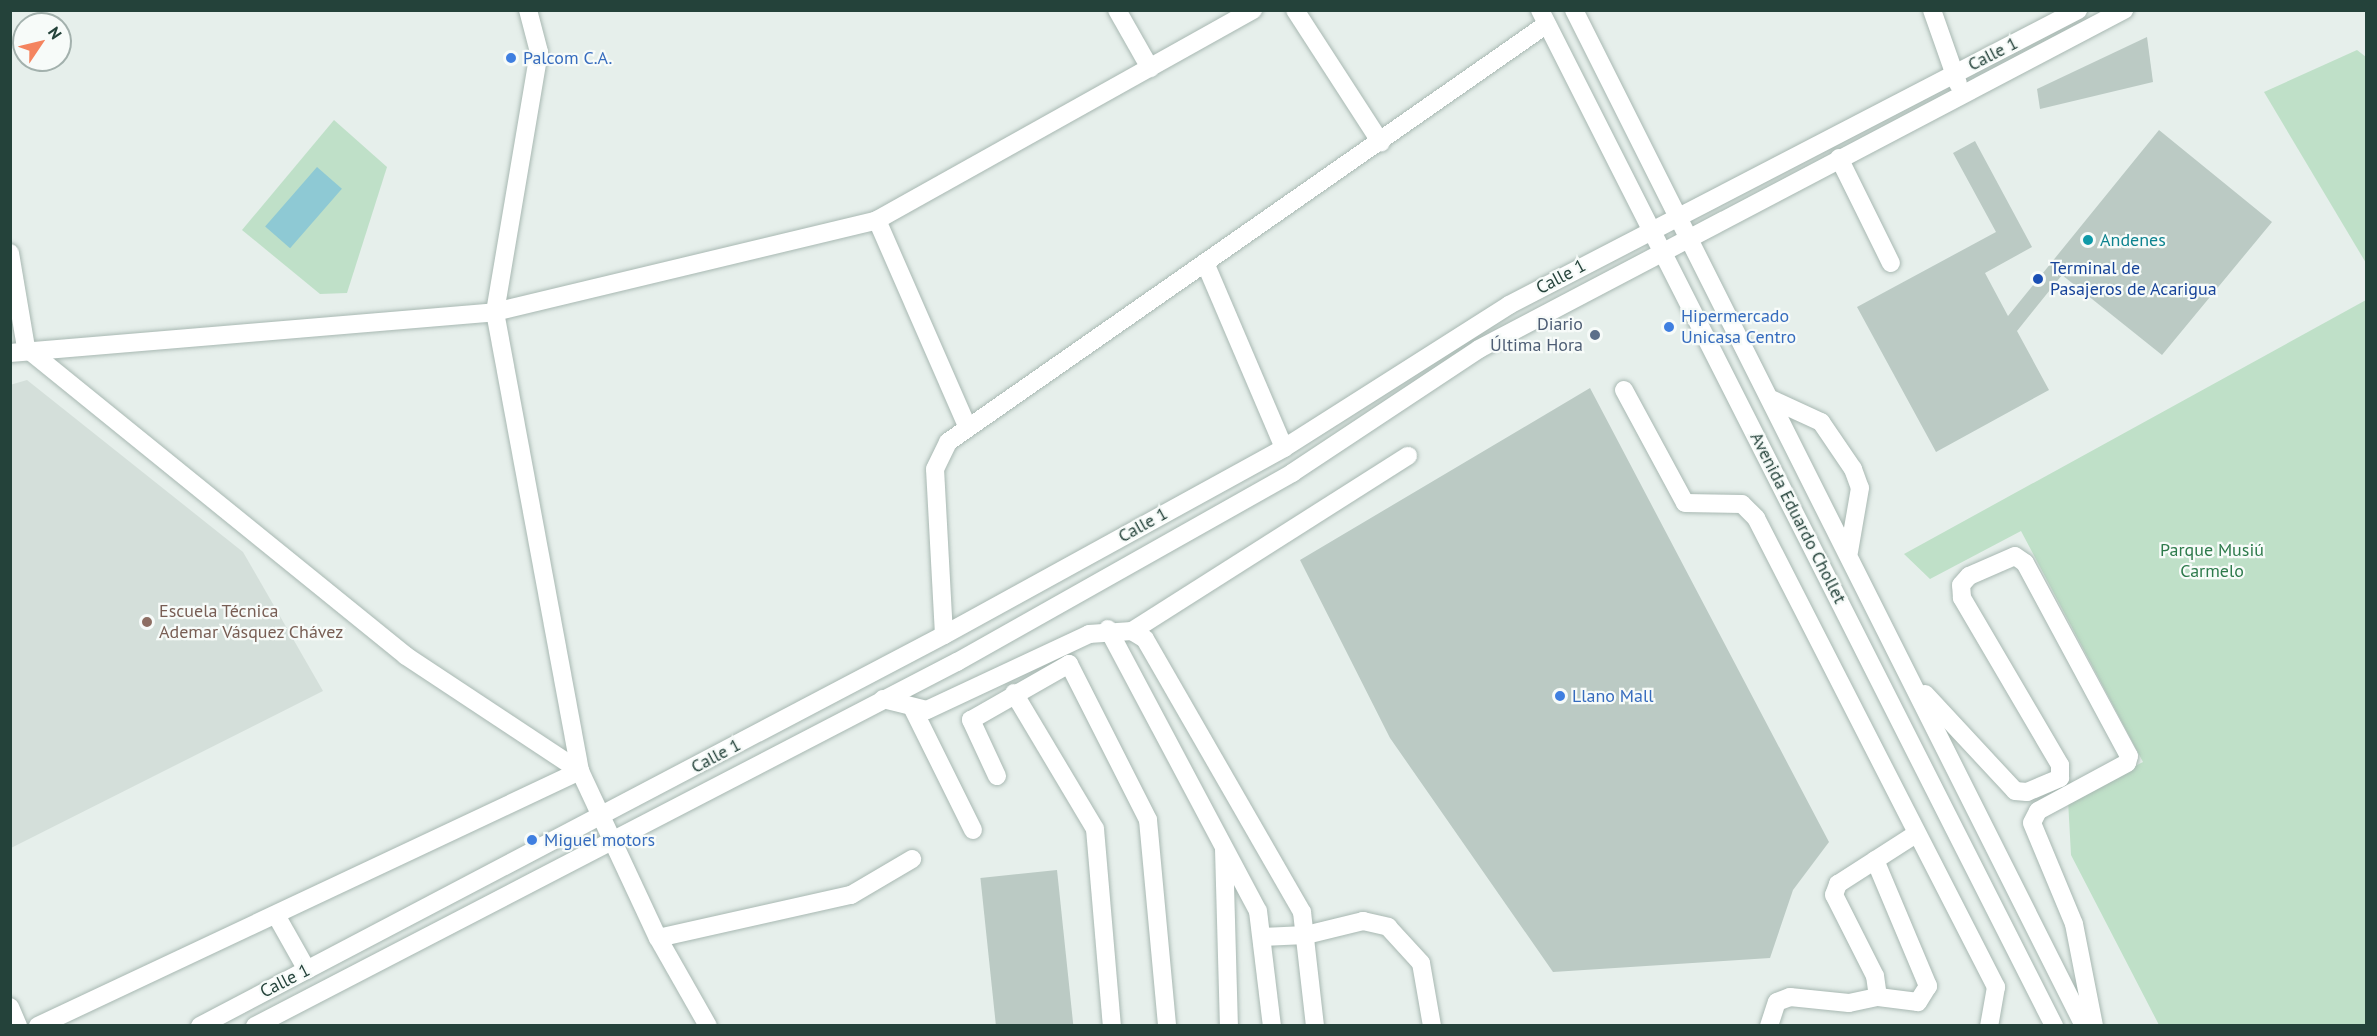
<!DOCTYPE html>
<html>
<head>
<meta charset="utf-8">
<style>
  body { margin:0 }
  #map { position:relative; width:2377px; height:1036px; overflow:hidden; background:#e6efeb; font-family:"PT Sans",sans-serif }
  div>[style] { position:absolute }
  [style*='--x'] { left:calc(var(--x)*1px); top:calc(var(--y)*1px); width:calc(var(--w)*1px); rotate:calc(var(--a)*1deg) }
  .built>* { inset:0; background:#d4dfda }
  .green>* { inset:0; background:#bfe0c8 }
  .water>* { inset:0; background:#8ec9d4; transform-origin:0 0 }
  .building>* { inset:0; background:#bbcac4; transform-origin:0 0 }
  .roads { filter:drop-shadow(0 0 2px #a8b8b2) drop-shadow(0 0 2px #a8b8b2) }
  .minor>* { height:18px; margin:-9px; padding:0 9px; transform-origin:9px; border-radius:9px; background:#fff }
  .dots>* { width:16px; height:16px; translate:-50% -50%; box-sizing:border-box; border:3px solid #f7fbf9; border-radius:50% }
  span { translate:-50% -50%; white-space:nowrap; text-align:center; line-height:1.15; -webkit-text-stroke:4.5px #f7fbf9; paint-order:stroke }
  .street-label { font-size:18px; color:#24423a }
  .shop-label { font-size:18px; color:#366cbe }
  .left { translate:0 -50%; text-align:left }
  .culture-label { font-size:18px; color:#0d838f }
  .transit-label { font-size:18px; color:#164399 }
  .service-label { font-size:18px; color:#4e5e75 }
  .right { translate:-100% -50%; text-align:right }
  .park-label { font-size:18px; color:#2d7a4b }
  .education-label { font-size:18px; color:#785e54 }
  .frame { position:absolute; inset:0; border:12px solid #24423a; pointer-events:none }
  .north { position:absolute; left:12px; top:12px; width:60px; height:60px; box-sizing:border-box; background:#f7fbf9; border:2px solid #a3b1ad; border-radius:50%; rotate:55deg; font-size:16px; font-weight:700; line-height:24px; text-align:center; color:#24423a }
  .north::after { content:''; display:block; margin:auto; width:21px; height:27px; background:#f4845f; clip-path:polygon(50% 0,100% 100%,50% 72%,0 100%) }
</style>
</head>
<body>
<div id="map">
  <div class="built">
    <div style="clip-path:polygon(27px 380px,243px 552px,323px 691px,11px 848px,10px 385px)"></div>
  </div>
  <div class="green">
    <div style="clip-path:polygon(2357px 50px,2366px 57px,2366px 263px,2264px 92px)"></div>
    <div style="clip-path:polygon(334px 120px,387px 167px,347px 293px,320px 294px,242px 230px)"></div>
    <div style="clip-path:polygon(2366px 300px,2366px 1025px,2159px 1025px,2071px 855px,2068px 800px,2143px 762px,2021px 531px,1930px 579px,1904px 554px)"></div>
  </div>
  <div class="water">
    <div style="left:317px;top:167px;width:33px;height:79px;rotate:41deg"></div>
  </div>
  <div class="building">
    <div style="clip-path:polygon(2147px 37px,2153px 82px,2040px 109px,2037px 89px)"></div>
    <div style="clip-path:polygon(2159px 130px,2272px 222px,2162px 355px,2062px 275px,2017px 331px,2049px 390px,1936px 452px,1857px 307px,1996px 232px,1953px 153px,1975px 141px,2032px 247px,1985px 273px,2008px 316px)"></div>
    <div style="clip-path:polygon(1590px 388px,1829px 842px,1793px 890px,1770px 958px,1553px 972px,1390px 738px,1300px 560px)"></div>
    <div style="left:1057px;top:870px;width:156px;height:77px;rotate:84deg"></div>
  </div>
  <div class="roads">
    <div class="minor">
      <div style="--x:528;--y:10;--w:43;--a:75.3"></div>
      <div style="--x:539;--y:52;--w:264;--a:99.6"></div>
      <div style="--x:495;--y:312;--w:467;--a:79.5"></div>
      <div style="--x:580;--y:771;--w:184;--a:65"></div>
      <div style="--x:658;--y:938;--w:101;--a:60.4"></div>
      <div style="--x:1117;--y:10;--w:67;--a:60.4"></div>
      <div style="--x:1295;--y:10;--w:158;--a:57.1"></div>
      <div style="--x:1540;--y:10;--w:1139;--a:63.16"></div>
      <div style="--x:1574;--y:10;--w:1137;--a:63.34"></div>
      <div style="--x:1932;--y:10;--w:78;--a:70.6"></div>
      <div style="--x:1839;--y:158;--w:117;--a:63.7"></div>
      <div style="--x:877;--y:220;--w:225;--a:66.4"></div>
      <div style="--x:10;--y:253;--w:96;--a:80.4"></div>
      <div style="--x:26;--y:348;--w:489;--a:39"></div>
      <div style="--x:406;--y:656;--w:209;--a:33.5"></div>
      <div style="--x:1206;--y:265;--w:199;--a:66.9"></div>
      <div style="--x:10;--y:353;--w:487;--a:-4.8"></div>
      <div style="--x:495;--y:312;--w:393;--a:-13.5"></div>
      <div style="--x:877;--y:220;--w:431;--a:-29.2"></div>
      <div style="--x:1624;--y:390;--w:128;--a:61.6"></div>
      <div style="--x:1685;--y:503;--w:57;--a:1"></div>
      <div style="--x:1742;--y:504;--w:20;--a:45"></div>
      <div style="--x:1756;--y:518;--w:527;--a:62.9"></div>
      <div style="--x:1996;--y:987;--w:40;--a:100"></div>
      <div style="--x:1773;--y:400;--w:53;--a:24.6"></div>
      <div style="--x:1821;--y:422;--w:57;--a:55.8"></div>
      <div style="--x:1853;--y:469;--w:20;--a:70"></div>
      <div style="--x:1860;--y:488;--w:65;--a:99.8"></div>
      <div style="--x:1108;--y:629;--w:319;--a:62"></div>
      <div style="--x:1258;--y:911;--w:116;--a:83.1"></div>
      <div style="--x:1132;--y:631;--w:327;--a:-32.4"></div>
      <div style="--x:944;--y:635;--w:166;--a:-93.1"></div>
      <div style="--x:935;--y:469;--w:30;--a:-64"></div>
      <div style="--x:948;--y:442;--w:730;--a:-34.91"></div>
      <div style="--x:1014;--y:693;--w:158;--a:59.2"></div>
      <div style="--x:1095;--y:829;--w:198;--a:85.1"></div>
      <div style="--x:1925;--y:694;--w:132;--a:47.1"></div>
      <div style="--x:2015;--y:791;--w:12;--a:5"></div>
      <div style="--x:2027;--y:792;--w:36;--a:-23"></div>
      <div style="--x:2060;--y:778;--w:13;--a:-90"></div>
      <div style="--x:2060;--y:765;--w:194;--a:-120.4"></div>
      <div style="--x:1962;--y:598;--w:13;--a:-94"></div>
      <div style="--x:1961;--y:585;--w:12;--a:-48"></div>
      <div style="--x:1969;--y:576;--w:50;--a:-23.5"></div>
      <div style="--x:2015;--y:556;--w:12;--a:35"></div>
      <div style="--x:2025;--y:563;--w:219;--a:61.7"></div>
      <div style="--x:2129;--y:756;--w:7;--a:106"></div>
      <div style="--x:2127;--y:763;--w:101;--a:151.7"></div>
      <div style="--x:2038;--y:811;--w:13;--a:117"></div>
      <div style="--x:2032;--y:823;--w:109;--a:67.4"></div>
      <div style="--x:2074;--y:924;--w:104;--a:78.9"></div>
      <div style="--x:883;--y:699;--w:45;--a:14"></div>
      <div style="--x:927;--y:710;--w:179;--a:-25.1"></div>
      <div style="--x:1089;--y:634;--w:43;--a:-4"></div>
      <div style="--x:1132;--y:631;--w:15;--a:32"></div>
      <div style="--x:1145;--y:639;--w:315;--a:60.1"></div>
      <div style="--x:1302;--y:912;--w:115;--a:83.5"></div>
      <div style="--x:913;--y:709;--w:135;--a:63.6"></div>
      <div style="--x:997;--y:776;--w:62;--a:-114.9"></div>
      <div style="--x:971;--y:720;--w:113;--a:-29.7"></div>
      <div style="--x:1069;--y:664;--w:175;--a:63.1"></div>
      <div style="--x:1148;--y:820;--w:207;--a:84.7"></div>
      <div style="--x:1224;--y:849;--w:177;--a:88.4"></div>
      <div style="--x:1875;--y:860;--w:137;--a:67.2"></div>
      <div style="--x:1928;--y:986;--w:19;--a:122"></div>
      <div style="--x:1918;--y:1002;--w:40;--a:-172.9"></div>
      <div style="--x:276;--y:915;--w:63;--a:60.6"></div>
      <div style="--x:1262;--y:937;--w:44;--a:-2.6"></div>
      <div style="--x:1306;--y:935;--w:59;--a:-13.8"></div>
      <div style="--x:1363;--y:921;--w:26;--a:13"></div>
      <div style="--x:1388;--y:927;--w:49;--a:47.5"></div>
      <div style="--x:1421;--y:963;--w:64;--a:80.1"></div>
      <div style="--x:658;--y:938;--w:198;--a:-12.6"></div>
      <div style="--x:851;--y:895;--w:71;--a:-30.5"></div>
      <div style="--x:10;--y:1007;--w:21;--a:67"></div>
      <div style="--x:38;--y:1026;--w:599;--a:-25.2"></div>
      <div style="--x:200;--y:1026;--w:840;--a:-27.72"></div>
      <div style="--x:944;--y:635;--w:388;--a:-28.8"></div>
      <div style="--x:1284;--y:448;--w:267;--a:-32.4"></div>
      <div style="--x:1509;--y:305;--w:641;--a:-27.4"></div>
      <div style="--x:255;--y:1026;--w:791;--a:-27.41"></div>
      <div style="--x:957;--y:662;--w:385;--a:-29.4"></div>
      <div style="--x:1292;--y:473;--w:224;--a:-33.5"></div>
      <div style="--x:1479;--y:349;--w:729;--a:-27.73"></div>
      <div style="--x:1769;--y:1026;--w:25;--a:-72"></div>
      <div style="--x:1777;--y:1002;--w:14;--a:-21"></div>
      <div style="--x:1790;--y:997;--w:59;--a:5.8"></div>
      <div style="--x:1849;--y:1003;--w:30;--a:-12"></div>
      <div style="--x:1878;--y:997;--w:21;--a:-98"></div>
      <div style="--x:1875;--y:976;--w:91;--a:-116.8"></div>
      <div style="--x:1834;--y:895;--w:12;--a:-70"></div>
      <div style="--x:1838;--y:884;--w:93;--a:-32.7"></div>
    </div>
  </div>
  <div class="dots">
    <div style="left:511px;top:58px;background:#3f7fe0"></div>
    <div style="left:2088px;top:240px;background:#0f9aa8"></div>
    <div style="left:2038px;top:279px;background:#1a4fb4"></div>
    <div style="left:1669px;top:327px;background:#3f7fe0"></div>
    <div style="left:1595px;top:335px;background:#5c6f8a"></div>
    <div style="left:147px;top:622px;background:#8d6e63"></div>
    <div style="left:1560px;top:696px;background:#3f7fe0"></div>
    <div style="left:532px;top:840px;background:#3f7fe0"></div>
  </div>
  <div class="street-label">
    <span style="left:1993px;top:54px;rotate:-27deg">Calle 1</span>
    <span style="left:1561px;top:277px;rotate:-28deg">Calle 1</span>
    <span style="left:1798px;top:518px;rotate:63deg">Avenida Eduardo Chollet</span>
    <span style="left:1143px;top:525px;rotate:-29deg">Calle 1</span>
    <span style="left:716px;top:756px;rotate:-28deg">Calle 1</span>
    <span style="left:285px;top:981px;rotate:-27deg">Calle 1</span>
  </div>
  <div class="shop-label">
    <span class="left" style="left:523px;top:58px">Palcom C.A.</span>
    <span class="left" style="left:1681px;top:327px">Hipermercado<br>Unicasa Centro</span>
    <span class="left" style="left:1572px;top:696px">Llano Mall</span>
    <span class="left" style="left:544px;top:840px">Miguel motors</span>
  </div>
  <div class="culture-label">
    <span class="left" style="left:2100px;top:240px">Andenes</span>
  </div>
  <div class="transit-label">
    <span class="left" style="left:2050px;top:279px">Terminal de<br>Pasajeros de Acarigua</span>
  </div>
  <div class="service-label">
    <span class="right" style="left:1583px;top:335px">Diario<br>Última Hora</span>
  </div>
  <div class="park-label">
    <span style="left:2212px;top:561px">Parque Musiú<br>Carmelo</span>
  </div>
  <div class="education-label">
    <span class="left" style="left:159px;top:622px">Escuela Técnica<br>Ademar Vásquez Chávez</span>
  </div>
  <div class="frame"></div>
  <div class="north">N</div>
</div>
</body>
</html>
